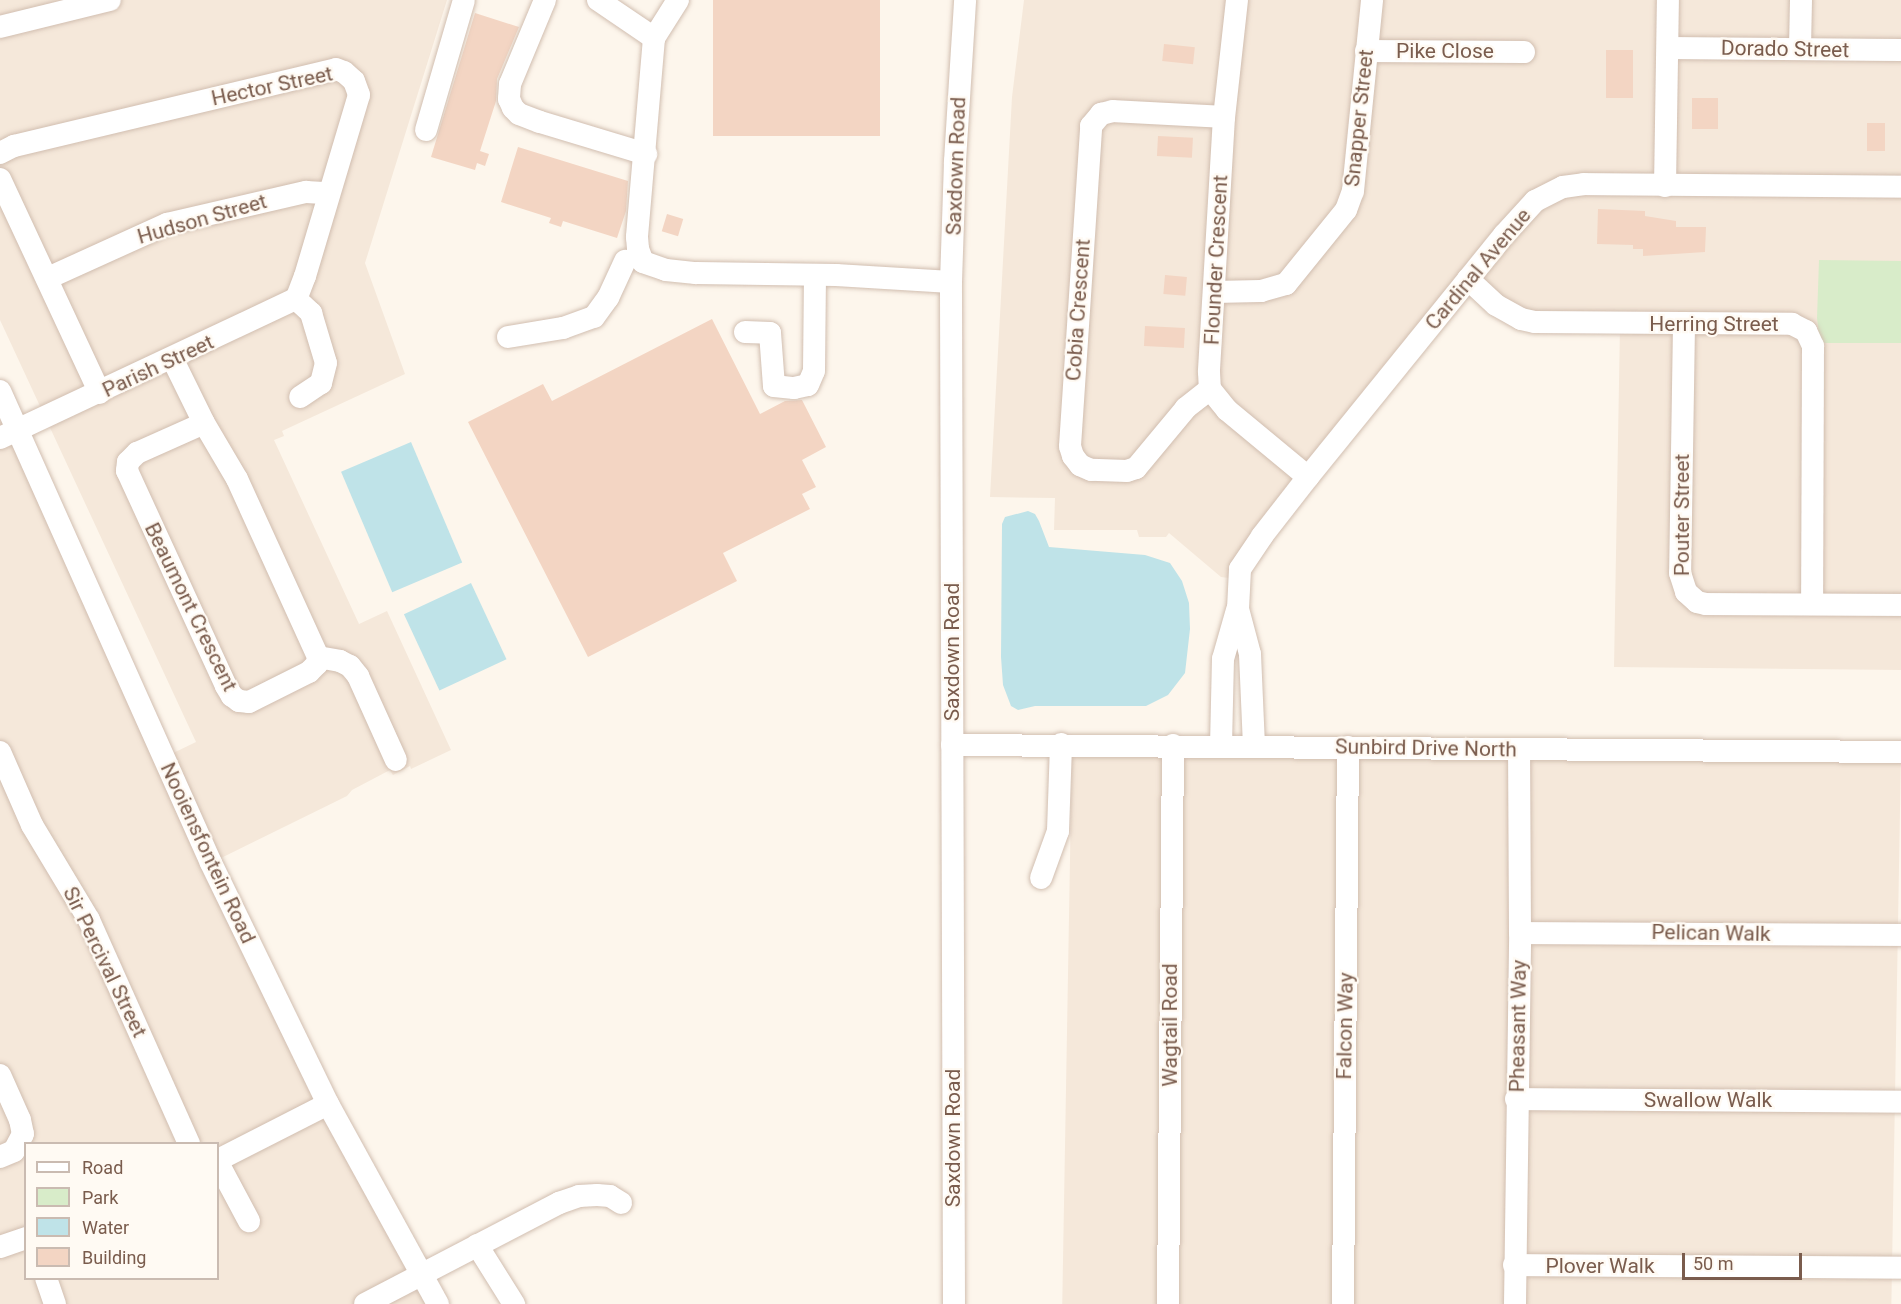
<!DOCTYPE html>
<html>
<head>
<meta charset="utf-8">
<style>
  body { margin:0 }
  #map { position:relative; width:1901px; height:1304px; overflow:hidden; background:#fdf6ec; font-family:Roboto,sans-serif }
  div>[style] { position:absolute }
  [style*='--x'] { left:calc(var(--x)*1px); top:calc(var(--y)*1px); width:calc(var(--w)*1px); rotate:calc(var(--a)*1deg) }
  .residential>* { inset:0; background:#f5e8da; transform-origin:0 0 }
  .green>* { inset:0; background:#d8ecc9 }
  .water>* { inset:0; background:#bfe3e8; transform-origin:0 0 }
  .building>* { inset:0; background:#f3d5c3; transform-origin:0 0 }
  .roads { filter:drop-shadow(0 0 2px #d1beb0) drop-shadow(0 0 2px #d1beb0) }
  .minor>* { height:22px; margin:-11px; padding:0 11px; transform-origin:11px; border-radius:11px; background:#fff }
  span { translate:-50% -50%; white-space:nowrap; text-align:center; line-height:1.15; -webkit-text-stroke:4.5px #fffaf3; paint-order:stroke }
  .street-label { font-size:21px; color:#7a5c4d }
  .legend { position:absolute; left:24px; top:1142px; width:195px; height:138px; box-sizing:border-box; background:#fffaf3; border:2px solid #cabbb1; margin:0; padding:8px 10px; list-style:none; font-size:18px; color:#7a5c4d }
  .legend li { display:flex; align-items:center; gap:12px; height:30px }
  .legend b { width:30px; border:2px solid #cabbb1 }
  .scale { position:absolute; left:1682px; top:1253px; width:120px; height:27px; box-sizing:border-box; border:3px solid #7a5c4d; border-top:0; padding-left:8px; font-size:18px; line-height:21px; white-space:nowrap; color:#7a5c4d; -webkit-text-stroke:4px #fffaf3; paint-order:stroke }
</style>
</head>
<body>
<div id="map">
  <div class="residential">
    <div style="clip-path:polygon(evenodd,0 0,447px 0,365px 263px,405px 374px,282px 431px,284px 436px,274px 440px,359px 624px,387px 611px,451px 750px,411px 769px,410px 766px,393px 775px,390px 770px,352px 790px,347px 796px,213px 862px,441px 1304px,0 1304px,0 394px,167px 756px,196px 742px,0 320px,0 0,26px 1144px,218px 1144px,218px 1278px,26px 1278px,26px 1144px)"></div>
    <div style="clip-path:polygon(1024px 0,1901px 0,1901px 670px,1614px 667px,1620px 326px,1535px 324px,1468px 281px,1236px 579px,1221px 577px,1169px 533px,1166px 537px,1139px 537px,1137px 530px,1054px 530px,1055px 498px,990px 497px,1012px 97px)"></div>
    <div style="left:1072px;top:745px;width:829px;height:559px;rotate:1deg"></div>
  </div>
  <div class="green">
    <div style="clip-path:polygon(1819px 260px,1901px 261px,1901px 343px,1820px 343px,1817px 318px)"></div>
  </div>
  <div class="water">
    <div style="left:411px;top:442px;width:131px;height:76px;rotate:67deg"></div>
    <div style="clip-path:polygon(1028px 511px,1035px 514px,1039px 521px,1049px 547px,1145px 555px,1170px 563px,1182px 581px,1189px 603px,1190px 629px,1185px 673px,1168px 695px,1146px 706px,1035px 706px,1018px 710px,1011px 706px,1003px 685px,1001px 657px,1002px 524px,1005px 517px)"></div>
    <div style="left:471px;top:583px;width:84px;height:74px;rotate:65deg"></div>
  </div>
  <div class="building">
    <div style="left:713px;top:0;width:167px;height:136px"></div>
    <div style="clip-path:polygon(475px 13px,519px 27px,497px 79px,496px 101px,480px 151px,489px 154px,485px 166px,477px 163px,475px 170px,431px 157px)"></div>
    <div style="left:1164px;top:44px;width:31px;height:17px;rotate:6deg"></div>
    <div style="left:1606px;top:50px;width:27px;height:48px"></div>
    <div style="left:1692px;top:98px;width:26px;height:31px"></div>
    <div style="left:1867px;top:123px;width:18px;height:28px"></div>
    <div style="left:1158px;top:136px;width:35px;height:20px;rotate:3deg"></div>
    <div style="clip-path:polygon(518px 147px,628px 181px,626px 211px,617px 238px,563px 221px,561px 227px,549px 223px,551px 218px,501px 202px)"></div>
    <div style="clip-path:polygon(1598px 209px,1645px 211px,1645px 216px,1676px 221px,1676px 227px,1706px 227px,1705px 252px,1643px 256px,1643px 249px,1633px 249px,1633px 245px,1597px 244px)"></div>
    <div style="left:667px;top:214px;width:17px;height:18px;rotate:17deg"></div>
    <div style="left:1165px;top:275px;width:22px;height:19px;rotate:5deg"></div>
    <div style="clip-path:polygon(712px 319px,760px 414px,785px 401px,802px 400px,826px 447px,802px 460px,816px 487px,802px 494px,810px 509px,723px 553px,737px 581px,588px 657px,468px 422px,543px 384px,552px 401px)"></div>
    <div style="left:1145px;top:326px;width:40px;height:20px;rotate:3deg"></div>
  </div>
  <div class="roads">
    <div class="minor">
      <div style="--x:545;--y:0;--w:91;--a:112.6"></div>
      <div style="--x:510;--y:84;--w:15;--a:94"></div>
      <div style="--x:509;--y:99;--w:10;--a:66"></div>
      <div style="--x:513;--y:108;--w:8;--a:45"></div>
      <div style="--x:519;--y:114;--w:22;--a:21"></div>
      <div style="--x:540;--y:122;--w:111;--a:16.8"></div>
      <div style="--x:598;--y:0;--w:68;--a:34.2"></div>
      <div style="--x:678;--y:0;--w:45;--a:122.3"></div>
      <div style="--x:654;--y:38;--w:200;--a:94.9"></div>
      <div style="--x:637;--y:237;--w:12;--a:85"></div>
      <div style="--x:638;--y:249;--w:14;--a:69"></div>
      <div style="--x:643;--y:262;--w:24;--a:19"></div>
      <div style="--x:666;--y:270;--w:30;--a:6"></div>
      <div style="--x:696;--y:273;--w:140;--a:0.8"></div>
      <div style="--x:836;--y:275;--w:115;--a:3.5"></div>
      <div style="--x:1237;--y:0;--w:118;--a:96.3"></div>
      <div style="--x:1224;--y:117;--w:255;--a:93.4"></div>
      <div style="--x:1209;--y:372;--w:17;--a:87"></div>
      <div style="--x:1210;--y:389;--w:27;--a:51"></div>
      <div style="--x:1227;--y:410;--w:105;--a:39.6"></div>
      <div style="--x:0;--y:27;--w:113;--a:-13.8"></div>
      <div style="--x:1669;--y:48;--w:232;--a:0.5"></div>
      <div style="--x:1800;--y:48;--w:48;--a:-88.8"></div>
      <div style="--x:1366;--y:51;--w:158;--a:0.4"></div>
      <div style="--x:426;--y:130;--w:135;--a:-73.7"></div>
      <div style="--x:0;--y:153;--w:16;--a:-27"></div>
      <div style="--x:14;--y:146;--w:331;--a:-13.4"></div>
      <div style="--x:336;--y:69;--w:9;--a:21"></div>
      <div style="--x:344;--y:72;--w:13;--a:42"></div>
      <div style="--x:354;--y:81;--w:15;--a:70"></div>
      <div style="--x:359;--y:95;--w:189;--a:106.6"></div>
      <div style="--x:305;--y:276;--w:25;--a:111"></div>
      <div style="--x:0;--y:179;--w:236;--a:65"></div>
      <div style="--x:1665;--y:186;--w:186;--a:-89.1"></div>
      <div style="--x:48;--y:278;--w:131;--a:-24.4"></div>
      <div style="--x:167;--y:224;--w:143;--a:-13"></div>
      <div style="--x:306;--y:192;--w:22;--a:3"></div>
      <div style="--x:1468;--y:279;--w:38;--a:43"></div>
      <div style="--x:1496;--y:305;--w:29;--a:29"></div>
      <div style="--x:1521;--y:319;--w:14;--a:12"></div>
      <div style="--x:1535;--y:322;--w:257;--a:0.4"></div>
      <div style="--x:1792;--y:324;--w:16;--a:27"></div>
      <div style="--x:1806;--y:331;--w:17;--a:65"></div>
      <div style="--x:1813;--y:346;--w:257;--a:90.2"></div>
      <div style="--x:1214;--y:292;--w:47;--a:-1.2"></div>
      <div style="--x:1261;--y:291;--w:26;--a:-16"></div>
      <div style="--x:1286;--y:284;--w:95;--a:-51"></div>
      <div style="--x:1346;--y:210;--w:20;--a:-70"></div>
      <div style="--x:1353;--y:191;--w:192;--a:-84.3"></div>
      <div style="--x:296;--y:299;--w:21;--a:43"></div>
      <div style="--x:311;--y:313;--w:52;--a:73.3"></div>
      <div style="--x:326;--y:363;--w:21;--a:104"></div>
      <div style="--x:321;--y:383;--w:25;--a:146"></div>
      <div style="--x:1684;--y:325;--w:248;--a:90.9"></div>
      <div style="--x:1680;--y:573;--w:20;--a:72"></div>
      <div style="--x:1686;--y:592;--w:15;--a:42"></div>
      <div style="--x:1697;--y:602;--w:9;--a:13"></div>
      <div style="--x:1706;--y:604;--w:195;--a:0.3"></div>
      <div style="--x:745;--y:332;--w:25;--a:2"></div>
      <div style="--x:770;--y:333;--w:53;--a:85.7"></div>
      <div style="--x:774;--y:386;--w:20;--a:6"></div>
      <div style="--x:794;--y:388;--w:14;--a:-12"></div>
      <div style="--x:808;--y:385;--w:15;--a:-67"></div>
      <div style="--x:814;--y:371;--w:96;--a:-89.4"></div>
      <div style="--x:508;--y:337;--w:56;--a:-9.3"></div>
      <div style="--x:563;--y:328;--w:33;--a:-20"></div>
      <div style="--x:594;--y:317;--w:24;--a:-54"></div>
      <div style="--x:608;--y:298;--w:41;--a:-65.3"></div>
      <div style="--x:172;--y:358;--w:72;--a:63.8"></div>
      <div style="--x:204;--y:423;--w:65;--a:59.5"></div>
      <div style="--x:237;--y:479;--w:196;--a:65.5"></div>
      <div style="--x:318;--y:657;--w:7;--a:98"></div>
      <div style="--x:317;--y:664;--w:11;--a:135"></div>
      <div style="--x:309;--y:672;--w:67;--a:153.4"></div>
      <div style="--x:249;--y:702;--w:10;--a:-174"></div>
      <div style="--x:239;--y:701;--w:9;--a:-144"></div>
      <div style="--x:232;--y:696;--w:12;--a:-121"></div>
      <div style="--x:226;--y:686;--w:237;--a:-114.7"></div>
      <div style="--x:127;--y:471;--w:9;--a:-84"></div>
      <div style="--x:128;--y:462;--w:13;--a:-45"></div>
      <div style="--x:137;--y:453;--w:73;--a:-24.1"></div>
      <div style="--x:1210;--y:389;--w:31;--a:142"></div>
      <div style="--x:1186;--y:408;--w:78;--a:129.8"></div>
      <div style="--x:1136;--y:468;--w:9;--a:162"></div>
      <div style="--x:1127;--y:471;--w:36;--a:-178"></div>
      <div style="--x:1091;--y:470;--w:12;--a:-156"></div>
      <div style="--x:1080;--y:465;--w:11;--a:-128"></div>
      <div style="--x:1073;--y:456;--w:10;--a:-107"></div>
      <div style="--x:1070;--y:446;--w:321;--a:-86.2"></div>
      <div style="--x:1091;--y:126;--w:16;--a:-50"></div>
      <div style="--x:1101;--y:114;--w:12;--a:-14"></div>
      <div style="--x:1113;--y:111;--w:111;--a:3.1"></div>
      <div style="--x:0;--y:391;--w:517;--a:65.91"></div>
      <div style="--x:211;--y:863;--w:268;--a:64.1"></div>
      <div style="--x:328;--y:1104;--w:228;--a:61.2"></div>
      <div style="--x:0;--y:438;--w:327;--a:-25.2"></div>
      <div style="--x:318;--y:657;--w:22;--a:10"></div>
      <div style="--x:340;--y:661;--w:11;--a:27"></div>
      <div style="--x:350;--y:666;--w:13;--a:51"></div>
      <div style="--x:358;--y:676;--w:92;--a:65.7"></div>
      <div style="--x:952;--y:745;--w:949;--a:0.42"></div>
      <div style="--x:1221;--y:746;--w:87;--a:-88.7"></div>
      <div style="--x:1223;--y:659;--w:51;--a:-74.1"></div>
      <div style="--x:1254;--y:746;--w:92;--a:-92.5"></div>
      <div style="--x:1250;--y:654;--w:47;--a:-104.9"></div>
      <div style="--x:1238;--y:609;--w:40;--a:-87.1"></div>
      <div style="--x:1240;--y:569;--w:40;--a:-56"></div>
      <div style="--x:1262;--y:536;--w:75;--a:-52.1"></div>
      <div style="--x:1308;--y:477;--w:311;--a:-51"></div>
      <div style="--x:1504;--y:235;--w:46;--a:-47.6"></div>
      <div style="--x:1535;--y:201;--w:31;--a:-27"></div>
      <div style="--x:1563;--y:187;--w:21;--a:-8"></div>
      <div style="--x:1584;--y:184;--w:317;--a:0.5"></div>
      <div style="--x:0;--y:752;--w:80;--a:66.3"></div>
      <div style="--x:32;--y:825;--w:111;--a:59"></div>
      <div style="--x:89;--y:920;--w:245;--a:65.9"></div>
      <div style="--x:1041;--y:878;--w:50;--a:-70.1"></div>
      <div style="--x:1058;--y:831;--w:87;--a:-88"></div>
      <div style="--x:1520;--y:933;--w:381;--a:0.3"></div>
      <div style="--x:0;--y:1075;--w:49;--a:66"></div>
      <div style="--x:20;--y:1120;--w:14;--a:78"></div>
      <div style="--x:23;--y:1134;--w:19;--a:118"></div>
      <div style="--x:14;--y:1151;--w:15;--a:157"></div>
      <div style="--x:1516;--y:1099;--w:385;--a:0.4"></div>
      <div style="--x:218;--y:1160;--w:123;--a:-27"></div>
      <div style="--x:218;--y:1163;--w:66;--a:61.9"></div>
      <div style="--x:477;--y:1245;--w:70;--a:57.9"></div>
      <div style="--x:0;--y:1247;--w:28;--a:-19"></div>
      <div style="--x:1514;--y:1265;--w:387;--a:0.4"></div>
      <div style="--x:46;--y:1278;--w:28;--a:71"></div>
      <div style="--x:365;--y:1304;--w:219;--a:-27.5"></div>
      <div style="--x:559;--y:1203;--w:21;--a:-19"></div>
      <div style="--x:579;--y:1196;--w:18;--a:-3"></div>
      <div style="--x:597;--y:1195;--w:13;--a:4"></div>
      <div style="--x:610;--y:1196;--w:13;--a:32"></div>
      <div style="--x:954;--y:1304;--w:1022;--a:-90.17"></div>
      <div style="--x:951;--y:282;--w:121;--a:-88.1"></div>
      <div style="--x:955;--y:161;--w:161;--a:-86.4"></div>
      <div style="--x:1168;--y:1304;--w:559;--a:-89.49"></div>
      <div style="--x:1343;--y:1304;--w:557;--a:-89.49"></div>
      <div style="--x:1515;--y:1304;--w:371;--a:-89.2"></div>
      <div style="--x:1520;--y:933;--w:184;--a:-90.3"></div>
    </div>
  </div>
  <div class="street-label">
    <span style="left:1785px;top:49px;rotate:1deg">Dorado Street</span>
    <span style="left:1445px;top:51px">Pike Close</span>
    <span style="left:272px;top:86px;rotate:-12deg">Hector Street</span>
    <span style="left:1359px;top:118px;rotate:-84deg">Snapper Street</span>
    <span style="left:956px;top:166px;rotate:-88deg">Saxdown Road</span>
    <span style="left:202px;top:219px;rotate:-16deg">Hudson Street</span>
    <span style="left:1216px;top:260px;rotate:-87deg">Flounder Crescent</span>
    <span style="left:1478px;top:269px;rotate:-50deg">Cardinal Avenue</span>
    <span style="left:1078px;top:310px;rotate:-86deg">Cobia Crescent</span>
    <span style="left:1714px;top:324px">Herring Street</span>
    <span style="left:158px;top:366px;rotate:-25deg">Parish Street</span>
    <span style="left:1682px;top:515px;rotate:-90deg">Pouter Street</span>
    <span style="left:191px;top:607px;rotate:64deg">Beaumont Crescent</span>
    <span style="left:952px;top:652px;rotate:-90deg">Saxdown Road</span>
    <span style="left:1426px;top:748px;rotate:1deg">Sunbird Drive North</span>
    <span style="left:208px;top:853px;rotate:65deg">Nooiensfontein Road</span>
    <span style="left:1711px;top:933px;rotate:1deg">Pelican Walk</span>
    <span style="left:105px;top:962px;rotate:64deg">Sir Percival Street</span>
    <span style="left:1170px;top:1025px;rotate:-90deg">Wagtail Road</span>
    <span style="left:1345px;top:1026px;rotate:-89deg">Falcon Way</span>
    <span style="left:1518px;top:1026px;rotate:-89deg">Pheasant Way</span>
    <span style="left:1708px;top:1100px">Swallow Walk</span>
    <span style="left:953px;top:1138px;rotate:-90deg">Saxdown Road</span>
    <span style="left:1600px;top:1266px">Plover Walk</span>
  </div>
  <ul class="legend">
  <li><b style="height:8px;background:#fff"></b>Road</li>
  <li><b style="height:16px;background:#d8ecc9"></b>Park</li>
  <li><b style="height:16px;background:#bfe3e8"></b>Water</li>
  <li><b style="height:16px;background:#f3d5c3"></b>Building</li>
  </ul>
  <div class="scale">50 m</div>
</div>
</body>
</html>
